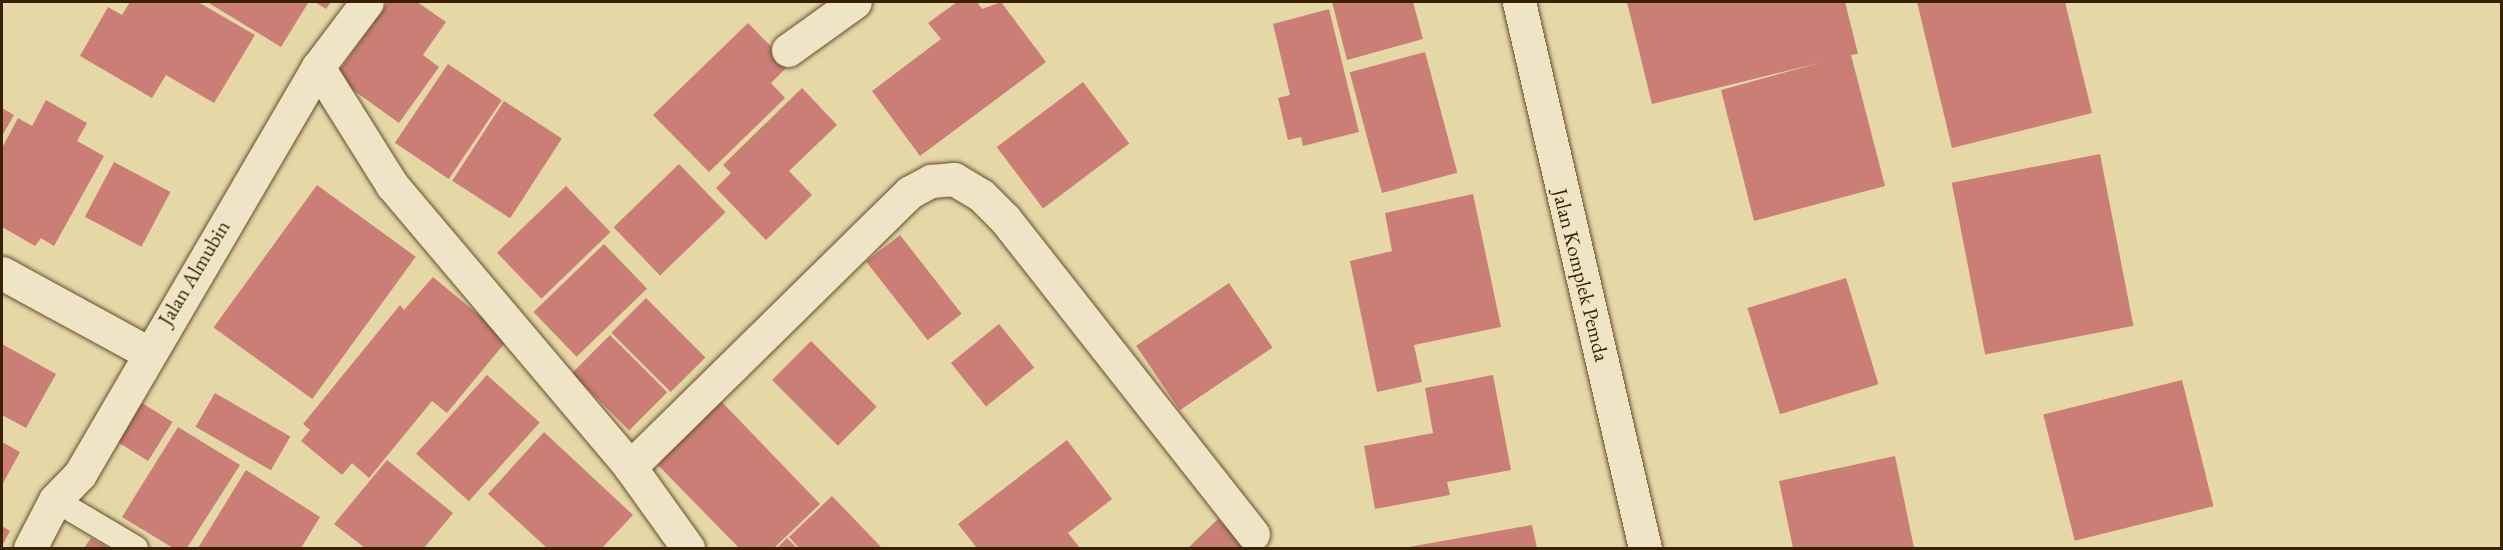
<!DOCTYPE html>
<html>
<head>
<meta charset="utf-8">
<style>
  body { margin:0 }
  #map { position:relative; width:2503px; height:550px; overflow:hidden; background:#e6d7a7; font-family:"EB Garamond",serif }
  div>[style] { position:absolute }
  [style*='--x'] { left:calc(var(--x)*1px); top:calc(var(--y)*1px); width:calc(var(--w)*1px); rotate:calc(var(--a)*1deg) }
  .building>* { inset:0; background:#cb7e75; transform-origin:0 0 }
  .roads { filter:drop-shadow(0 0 2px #644f2c) drop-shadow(0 0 2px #644f2c) }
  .service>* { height:24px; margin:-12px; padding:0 12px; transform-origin:12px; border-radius:12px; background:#efe5c6 }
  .minor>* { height:33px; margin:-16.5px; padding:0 16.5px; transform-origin:16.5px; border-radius:16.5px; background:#efe5c6 }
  span { translate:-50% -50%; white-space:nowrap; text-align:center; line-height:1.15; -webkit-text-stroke:4.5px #efe5c6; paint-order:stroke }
  .street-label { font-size:21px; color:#382203 }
  .frame { position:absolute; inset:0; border:3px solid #382203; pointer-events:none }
</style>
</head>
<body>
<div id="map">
  <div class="building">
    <div style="clip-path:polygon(130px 2px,198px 2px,255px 35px,214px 103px,166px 75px,152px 98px,80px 56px,108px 7px,122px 15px)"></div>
    <div style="clip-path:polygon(207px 2px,305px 2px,308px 3px,281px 47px)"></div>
    <div style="clip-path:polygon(315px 2px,331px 2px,326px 9px)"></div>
    <div style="clip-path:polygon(388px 2px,417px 2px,446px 22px,423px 55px,439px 67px,399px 123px,335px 77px)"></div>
    <div style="clip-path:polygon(957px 2px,977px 2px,982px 9px,1001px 2px,1046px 62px,920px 156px,872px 91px,941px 39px,928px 23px)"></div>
    <div style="clip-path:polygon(1332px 2px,1413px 2px,1423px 39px,1347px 60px)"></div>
    <div style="clip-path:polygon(1627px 2px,1845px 2px,1858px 54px,1851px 55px,1885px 186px,1754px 221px,1721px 90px,1823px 62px,1652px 104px)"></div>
    <div style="clip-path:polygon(1917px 2px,2065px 2px,2092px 113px,1952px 148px)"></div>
    <div style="clip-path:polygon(1329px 9px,1359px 132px,1303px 146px,1301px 137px,1288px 140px,1278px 98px,1290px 95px,1273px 24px)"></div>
    <div style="clip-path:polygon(748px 23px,789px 65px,771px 83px,785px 98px,709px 172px,653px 115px)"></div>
    <div style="left:1425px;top:52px;width:125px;height:78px;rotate:75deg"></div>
    <div style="left:448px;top:64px;width:65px;height:95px;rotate:34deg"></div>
    <div style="left:1083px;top:82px;width:77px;height:108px;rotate:53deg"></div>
    <div style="clip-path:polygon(802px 88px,837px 125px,789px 171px,812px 195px,766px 240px,716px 188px,731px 173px,723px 165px)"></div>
    <div style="clip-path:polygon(46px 100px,87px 123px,77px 141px,104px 156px,54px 246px,41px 238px,35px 246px,2px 227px,2px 148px,18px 118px,32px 126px)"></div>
    <div style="left:504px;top:101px;width:69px;height:95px;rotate:33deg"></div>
    <div style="clip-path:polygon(2px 108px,14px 115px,2px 136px)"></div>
    <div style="left:2100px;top:154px;width:175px;height:151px;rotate:79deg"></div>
    <div style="left:114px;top:162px;width:64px;height:62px;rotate:28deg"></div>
    <div style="left:679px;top:164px;width:67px;height:91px;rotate:46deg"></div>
    <div style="left:317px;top:185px;width:122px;height:176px;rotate:36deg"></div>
    <div style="left:566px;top:186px;width:64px;height:96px;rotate:46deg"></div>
    <div style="clip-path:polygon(1473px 194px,1501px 327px,1414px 345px,1422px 382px,1377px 392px,1350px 261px,1392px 251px,1385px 213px)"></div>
    <div style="left:900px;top:235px;width:100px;height:43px;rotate:52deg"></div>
    <div style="left:604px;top:244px;width:62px;height:98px;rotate:46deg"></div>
    <div style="clip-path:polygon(433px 277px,508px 339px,447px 413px,432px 401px,369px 478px,352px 463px,342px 475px,301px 441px,310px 430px,303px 424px,400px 305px,404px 310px)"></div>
    <div style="left:1846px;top:278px;width:111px;height:103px;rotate:73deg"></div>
    <div style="left:1229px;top:283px;width:78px;height:112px;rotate:56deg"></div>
    <div style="left:646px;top:298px;width:84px;height:49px;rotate:45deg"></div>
    <div style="left:999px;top:324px;width:56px;height:62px;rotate:51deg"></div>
    <div style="left:610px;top:335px;width:81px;height:54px;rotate:45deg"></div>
    <div style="left:811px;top:341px;width:93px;height:55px;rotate:45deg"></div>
    <div style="clip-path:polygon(2px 344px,56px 374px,26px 428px,2px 415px)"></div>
    <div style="left:487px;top:375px;width:71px;height:106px;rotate:42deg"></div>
    <div style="clip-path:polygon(1493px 375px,1511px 470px,1447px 482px,1450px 495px,1375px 509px,1364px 446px,1433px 433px,1425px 388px)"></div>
    <div style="left:2182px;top:380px;width:130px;height:143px;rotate:76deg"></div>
    <div style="left:215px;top:393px;width:87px;height:39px;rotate:30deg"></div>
    <div style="clip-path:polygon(717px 397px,820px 504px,774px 548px,739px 548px,653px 460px)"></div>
    <div style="left:142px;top:403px;width:36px;height:46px;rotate:32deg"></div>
    <div style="clip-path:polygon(178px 427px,240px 465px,187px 548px,173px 548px,122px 517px)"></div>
    <div style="clip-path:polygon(544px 432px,633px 515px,602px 548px,547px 548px,488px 494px)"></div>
    <div style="clip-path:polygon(1067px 440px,1112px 499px,1068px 533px,1080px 548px,977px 548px,958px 524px)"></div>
    <div style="clip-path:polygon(2px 442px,20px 452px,2px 485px)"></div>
    <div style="clip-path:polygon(1895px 456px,1914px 548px,1793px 548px,1779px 481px)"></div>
    <div style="clip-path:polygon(387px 460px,453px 513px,424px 548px,365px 548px,334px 524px)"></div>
    <div style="clip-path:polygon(246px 470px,320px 517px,301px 548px,198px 548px)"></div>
    <div style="clip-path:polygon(832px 496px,882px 548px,799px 548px,789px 537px)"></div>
    <div style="clip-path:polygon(1218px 519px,1248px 548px,1188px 548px)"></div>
    <div style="clip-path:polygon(1532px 525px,1537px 548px,1410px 548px,1409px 547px)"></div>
    <div style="clip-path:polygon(2px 526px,10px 531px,2px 546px)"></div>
    <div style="clip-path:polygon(91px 538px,108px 548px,84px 548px)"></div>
    <div style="clip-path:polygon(787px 538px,797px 548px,777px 548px)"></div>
  </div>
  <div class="roads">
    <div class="service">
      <div style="--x:55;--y:500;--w:94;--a:30.7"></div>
    </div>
    <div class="minor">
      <div style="--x:1519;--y:2;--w:560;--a:77.01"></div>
      <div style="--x:788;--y:50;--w:82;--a:-35.6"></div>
      <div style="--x:318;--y:67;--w:139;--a:57.9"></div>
      <div style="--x:392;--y:185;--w:369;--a:49.8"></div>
      <div style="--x:630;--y:467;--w:100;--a:54.4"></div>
      <div style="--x:2;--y:273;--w:165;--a:28.6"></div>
      <div style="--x:630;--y:467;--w:392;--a:-44.5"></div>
      <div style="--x:910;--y:192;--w:24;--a:-28"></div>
      <div style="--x:931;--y:181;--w:23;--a:-5"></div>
      <div style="--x:954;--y:179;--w:31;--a:31"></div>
      <div style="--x:981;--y:195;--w:34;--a:45"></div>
      <div style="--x:1005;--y:219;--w:401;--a:51.8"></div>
      <div style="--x:30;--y:548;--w:54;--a:-62.5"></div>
      <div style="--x:55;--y:500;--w:36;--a:-46"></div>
      <div style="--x:80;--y:474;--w:471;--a:-59.7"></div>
      <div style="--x:318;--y:67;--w:81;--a:-53"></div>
    </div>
  </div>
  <div class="street-label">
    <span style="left:194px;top:273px;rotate:-59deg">Jalan Almubin</span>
    <span style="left:1581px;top:275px;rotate:76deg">Jalan Komplek Pemda</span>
  </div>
  <div class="frame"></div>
</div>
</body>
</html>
